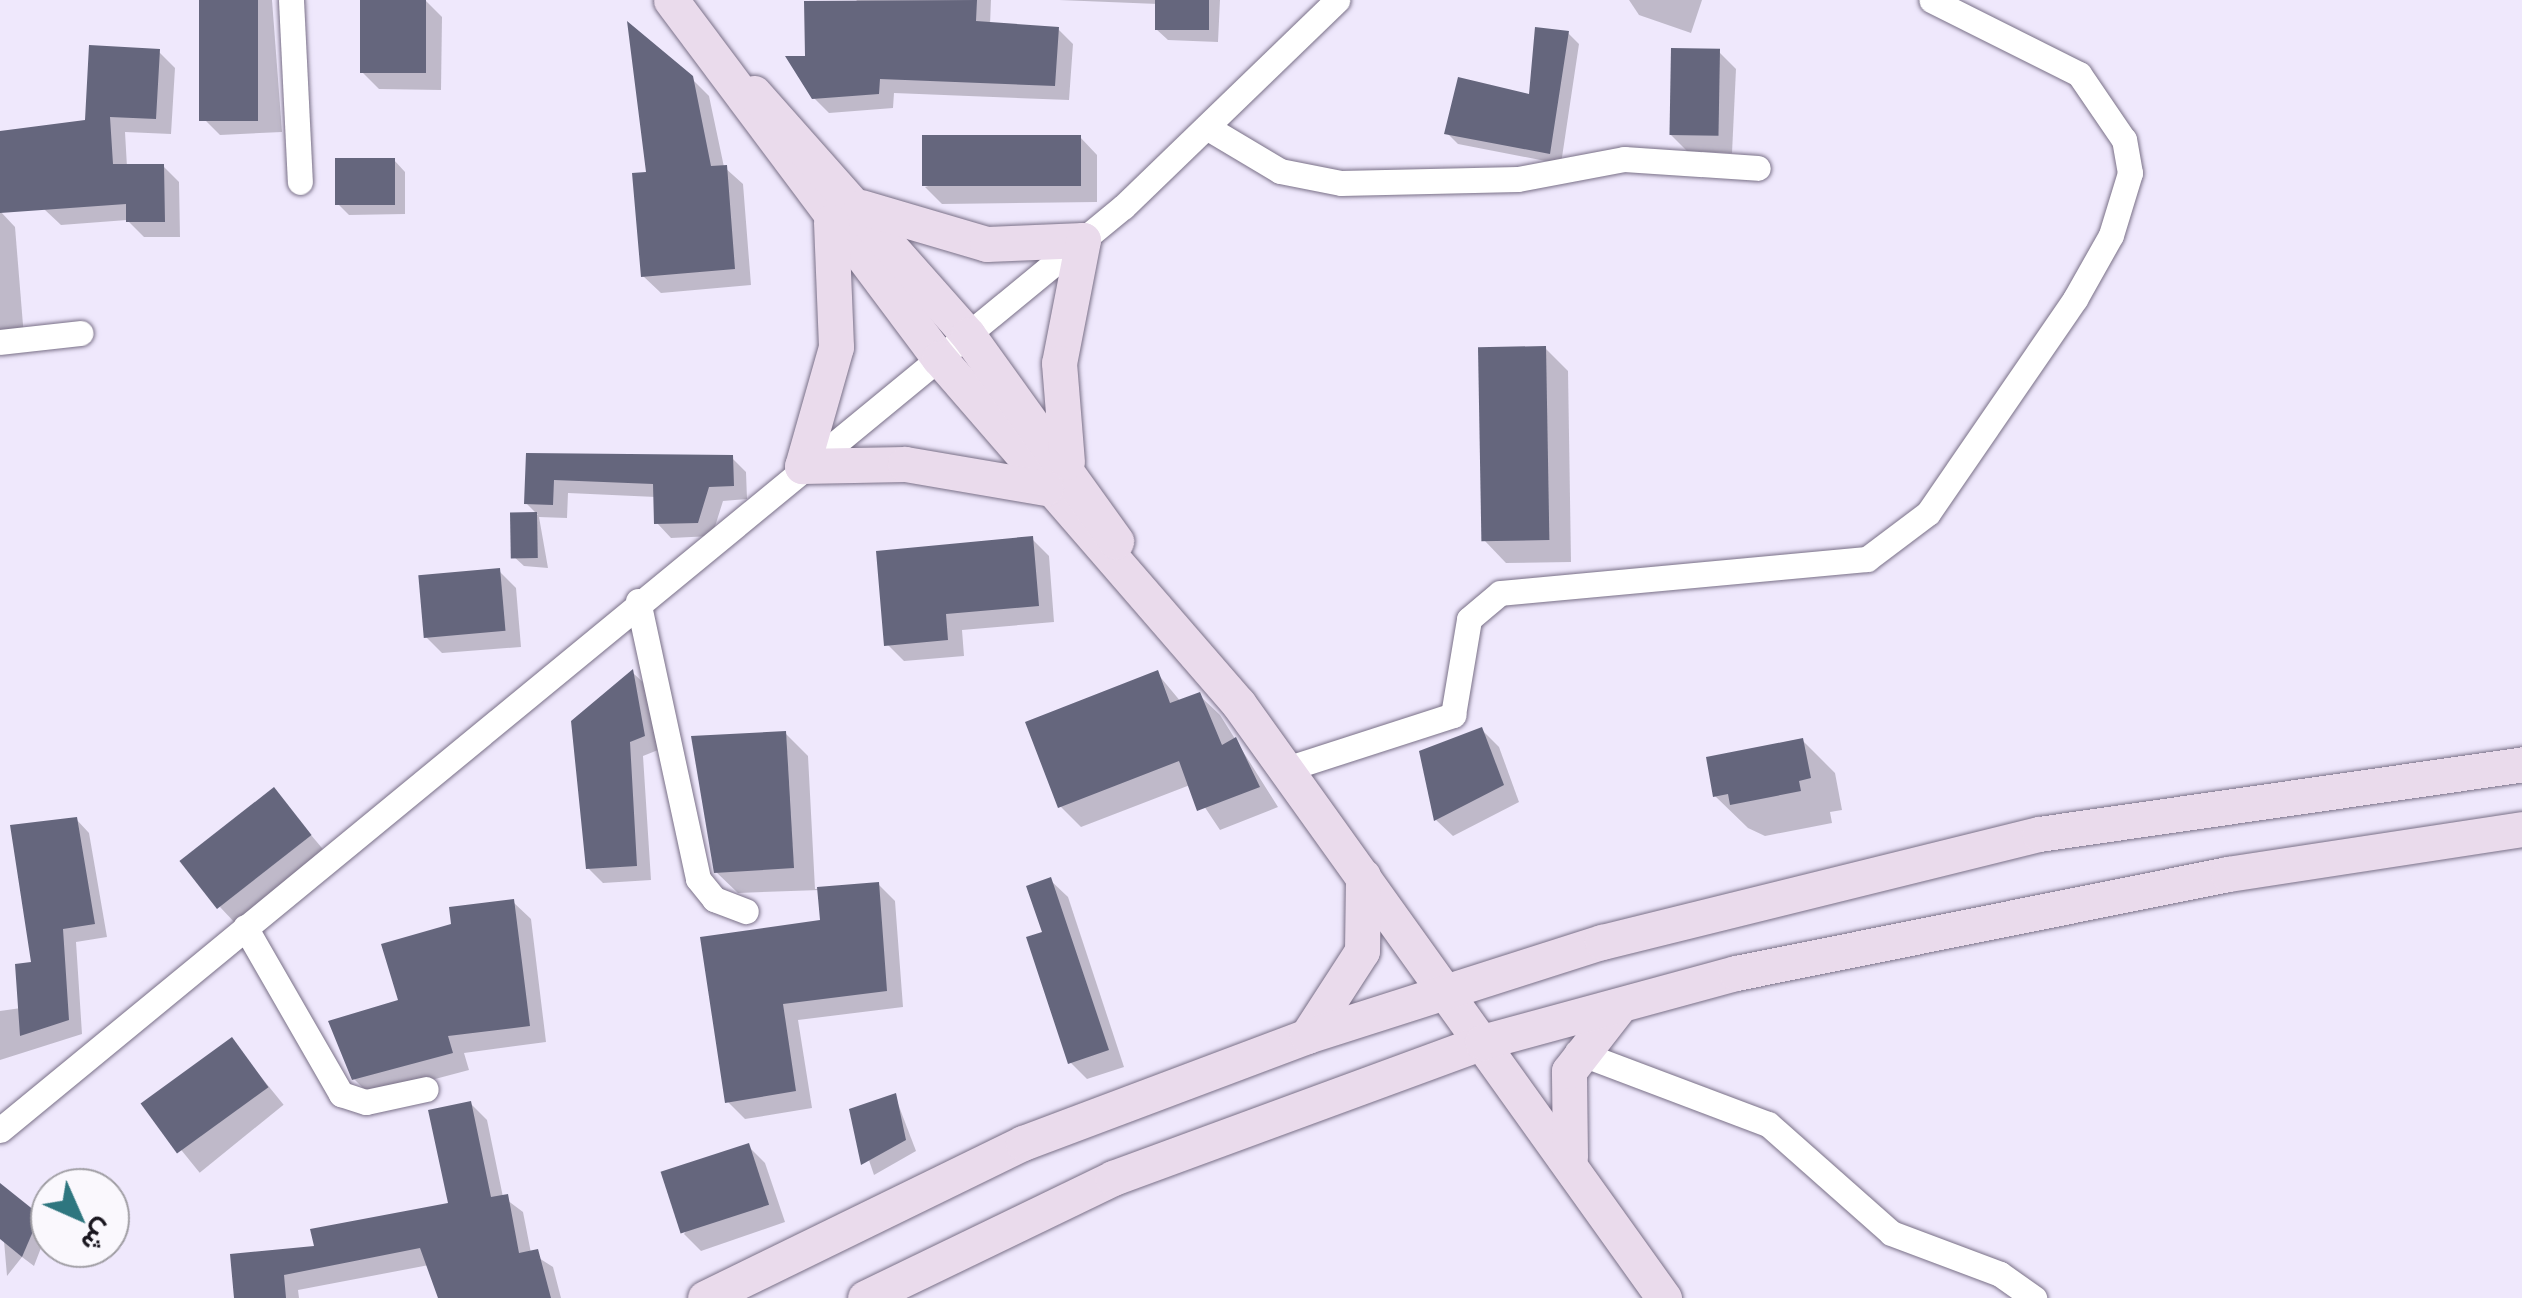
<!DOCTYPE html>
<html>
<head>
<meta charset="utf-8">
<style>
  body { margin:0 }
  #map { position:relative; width:2522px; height:1298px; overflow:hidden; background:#efe8fc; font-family:Literata,Vazirmatn,serif }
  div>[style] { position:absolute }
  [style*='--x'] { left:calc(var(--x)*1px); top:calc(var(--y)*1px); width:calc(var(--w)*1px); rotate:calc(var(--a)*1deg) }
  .shadow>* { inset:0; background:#0003; transform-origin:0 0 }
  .building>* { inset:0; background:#65667d; transform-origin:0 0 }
  .roads { filter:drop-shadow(0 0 2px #797087) drop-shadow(0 0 2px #797087) }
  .street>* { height:25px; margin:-12.5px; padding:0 12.5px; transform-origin:12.5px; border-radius:12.5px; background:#fff }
  .secondary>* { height:35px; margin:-17.5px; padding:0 17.5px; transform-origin:17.5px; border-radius:17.5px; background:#eadbec }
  span { translate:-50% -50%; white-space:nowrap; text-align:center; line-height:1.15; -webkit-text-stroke:8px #faf8fd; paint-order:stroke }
  .north { position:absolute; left:30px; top:1168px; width:100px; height:100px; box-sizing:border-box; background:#faf8fd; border:2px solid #a09ea4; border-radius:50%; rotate:135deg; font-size:28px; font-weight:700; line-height:40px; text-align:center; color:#19161f }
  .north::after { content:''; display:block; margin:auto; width:35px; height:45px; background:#2e767f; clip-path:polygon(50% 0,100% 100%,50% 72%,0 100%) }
</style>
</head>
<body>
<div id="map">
  <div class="shadow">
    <div style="clip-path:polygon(201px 0,272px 0,282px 132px,220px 135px,205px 120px)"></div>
    <div style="clip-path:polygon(363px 0,425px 0,442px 17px,441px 90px,379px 89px,362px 72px)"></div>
    <div style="clip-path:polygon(857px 0,991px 0,990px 25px,1058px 29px,1073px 44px,1069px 100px,894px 93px,893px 108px,829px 113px,814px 98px,807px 58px)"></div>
    <div style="clip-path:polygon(1220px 0,1218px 42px,1168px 40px,1156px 29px,1158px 4px,1059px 0)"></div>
    <div style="clip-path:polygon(1629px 0,1702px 0,1691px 33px,1639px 15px)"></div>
    <div style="clip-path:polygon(1568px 33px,1579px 44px,1561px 164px,1458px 144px,1447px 133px,1531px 97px)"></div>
    <div style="clip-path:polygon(159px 52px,175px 68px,171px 134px,125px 132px,127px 167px,163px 166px,179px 182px,180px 237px,144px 237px,127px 220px,61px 225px,44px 209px,87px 123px)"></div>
    <div style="clip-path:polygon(1719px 52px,1736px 69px,1732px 153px,1687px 151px,1670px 134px)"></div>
    <div style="clip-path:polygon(691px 78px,709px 96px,724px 167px,743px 184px,751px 285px,661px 293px,643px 276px,648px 174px)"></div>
    <div style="clip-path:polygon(1080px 137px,1097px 155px,1097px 202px,942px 204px,925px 187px)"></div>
    <div style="clip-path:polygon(394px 160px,405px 172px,405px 214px,349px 215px,338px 204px)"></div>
    <div style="clip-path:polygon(0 211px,15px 227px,24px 337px,0 339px)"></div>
    <div style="clip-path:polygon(1545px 348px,1568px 371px,1571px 562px,1506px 563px,1484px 540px)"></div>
    <div style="clip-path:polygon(529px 456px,732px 458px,746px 472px,747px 499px,723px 501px,712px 536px,671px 538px,657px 523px,656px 497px,568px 493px,567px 518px,539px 517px,548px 568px,524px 566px,512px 555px,512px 515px,538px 515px,526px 503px)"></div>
    <div style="clip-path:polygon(1032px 539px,1049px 556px,1054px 622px,962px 630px,964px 656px,904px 661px,887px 644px)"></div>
    <div style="clip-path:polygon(499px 571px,516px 588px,521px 647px,442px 653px,425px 636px)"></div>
    <div style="clip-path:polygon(633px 673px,647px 686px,658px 750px,643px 756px,651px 880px,603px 883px,588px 868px)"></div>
    <div style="clip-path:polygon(1157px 673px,1181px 702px,1199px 695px,1220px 715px,1278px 807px,1220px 830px,1190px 785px,1081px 827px,1060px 806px)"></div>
    <div style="clip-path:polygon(1482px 730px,1499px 747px,1519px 802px,1453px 836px,1436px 820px)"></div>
    <div style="clip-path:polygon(785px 733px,808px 756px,815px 889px,878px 884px,895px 901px,903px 1007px,798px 1020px,812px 1108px,745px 1119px,728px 1102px,823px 922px,820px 890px,738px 893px,715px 871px)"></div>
    <div style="clip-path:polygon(1803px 741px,1835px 773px,1842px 810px,1830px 812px,1832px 823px,1765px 836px,1748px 828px,1715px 796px)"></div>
    <div style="clip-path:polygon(273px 790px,327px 854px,236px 924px,220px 907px)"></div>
    <div style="clip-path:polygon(76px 819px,89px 833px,107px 937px,76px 942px,82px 1034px,0 1060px,0 1011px,21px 1008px)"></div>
    <div style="clip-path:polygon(1050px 880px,1068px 897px,1124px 1067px,1087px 1079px,1070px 1062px,1045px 933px)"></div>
    <div style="clip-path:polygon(513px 902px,531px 919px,546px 1042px,464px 1053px,469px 1070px,371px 1096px,354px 1079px,454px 926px)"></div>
    <div style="left:232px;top:1041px;width:82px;height:108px;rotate:51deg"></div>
    <div style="clip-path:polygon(895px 1096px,916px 1151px,874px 1175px,852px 1110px)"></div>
    <div style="clip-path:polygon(471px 1104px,487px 1120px,503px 1197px,523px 1212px,531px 1253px,553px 1267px,561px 1298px,441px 1298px,429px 1265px,298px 1290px,299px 1298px,237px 1298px,317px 1248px,451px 1204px)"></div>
    <div style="clip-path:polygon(748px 1146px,765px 1163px,785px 1222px,701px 1251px,684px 1234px)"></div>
    <div style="clip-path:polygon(0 1194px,49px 1227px,34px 1266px,22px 1257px,7px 1276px)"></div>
  </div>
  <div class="building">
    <div style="left:199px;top:0;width:59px;height:121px"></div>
    <div style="left:360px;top:0;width:66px;height:73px"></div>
    <div style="clip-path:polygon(977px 0,976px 21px,1059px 27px,1055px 86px,880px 79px,879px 94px,812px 99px,785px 56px,805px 56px,804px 1px)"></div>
    <div style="left:1155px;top:0;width:54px;height:30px"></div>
    <div style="clip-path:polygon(627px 21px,693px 76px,711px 166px,727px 165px,735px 269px,641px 277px,632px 173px,646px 172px)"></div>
    <div style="clip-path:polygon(1535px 27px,1569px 31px,1550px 154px,1444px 134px,1458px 77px,1529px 94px)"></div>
    <div style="clip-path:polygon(89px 45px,160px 49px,156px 119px,110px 117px,113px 164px,164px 164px,165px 222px,126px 222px,126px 204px,0 213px,0 131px,85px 120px)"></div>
    <div style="left:1671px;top:48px;width:49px;height:87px;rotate:1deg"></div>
    <div style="left:1081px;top:135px;width:51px;height:159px;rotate:90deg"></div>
    <div style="left:335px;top:158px;width:60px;height:47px"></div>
    <div style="left:1546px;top:346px;width:194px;height:68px;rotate:89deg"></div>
    <div style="clip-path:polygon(526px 453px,733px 455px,734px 486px,709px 487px,698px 523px,654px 524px,653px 484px,554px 480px,553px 505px,524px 504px)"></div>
    <div style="left:537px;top:512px;width:46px;height:27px;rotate:89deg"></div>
    <div style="clip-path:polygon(1033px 536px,1039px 606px,946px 614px,948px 640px,884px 646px,876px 551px)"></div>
    <div style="left:500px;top:568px;width:63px;height:82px;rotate:85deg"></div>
    <div style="clip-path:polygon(633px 669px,645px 736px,630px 742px,637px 866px,586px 869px,571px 721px)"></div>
    <div style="clip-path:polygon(1158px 670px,1170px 703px,1200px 692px,1222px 745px,1236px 737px,1260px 787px,1197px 811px,1179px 761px,1058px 808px,1025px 722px)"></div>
    <div style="clip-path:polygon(1482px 727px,1504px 785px,1434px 821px,1419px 751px)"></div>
    <div style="clip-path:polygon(786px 731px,794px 868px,714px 873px,691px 736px)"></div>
    <div style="clip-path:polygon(1803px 738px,1811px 778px,1799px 781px,1801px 791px,1730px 805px,1728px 794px,1713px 797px,1706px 757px)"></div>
    <div style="left:274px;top:787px;width:61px;height:120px;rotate:52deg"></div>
    <div style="clip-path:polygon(77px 817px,95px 924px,63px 929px,69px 1020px,20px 1036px,15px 964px,31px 962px,10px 825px)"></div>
    <div style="clip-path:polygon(1051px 877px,1109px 1050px,1068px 1064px,1026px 937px,1042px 932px,1026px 886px)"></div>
    <div style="clip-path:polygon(879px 882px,887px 991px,783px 1004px,796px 1091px,725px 1103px,700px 937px,820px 920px,817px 887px)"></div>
    <div style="clip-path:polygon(514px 899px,530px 1026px,448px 1036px,453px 1053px,352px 1080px,328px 1021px,398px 1000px,381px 944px,451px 924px,449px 907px)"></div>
    <div style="left:232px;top:1037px;width:62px;height:113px;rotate:54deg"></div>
    <div style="clip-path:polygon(896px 1093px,906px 1140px,861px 1165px,849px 1109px)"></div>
    <div style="clip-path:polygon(471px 1101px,491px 1197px,508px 1194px,519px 1253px,538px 1249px,551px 1298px,438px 1298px,420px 1248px,284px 1275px,286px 1298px,234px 1298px,230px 1254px,314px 1246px,310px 1229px,448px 1203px,428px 1110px)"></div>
    <div style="left:749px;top:1143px;width:65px;height:93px;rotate:72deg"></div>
    <div style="clip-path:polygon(0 1183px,40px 1215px,22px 1257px,0 1239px)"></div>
  </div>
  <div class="roads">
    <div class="street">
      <div style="--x:291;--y:0;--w:182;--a:87.2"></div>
      <div style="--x:1208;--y:128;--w:84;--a:30.8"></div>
      <div style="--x:1280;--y:171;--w:62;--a:11.1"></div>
      <div style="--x:1341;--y:183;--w:177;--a:-1.3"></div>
      <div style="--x:1518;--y:179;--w:108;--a:-10.7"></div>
      <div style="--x:1624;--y:159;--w:134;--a:3.8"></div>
      <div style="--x:0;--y:342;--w:81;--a:-6.4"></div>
      <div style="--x:638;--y:601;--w:284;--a:77.8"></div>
      <div style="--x:698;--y:879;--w:26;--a:51"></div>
      <div style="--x:714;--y:899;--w:34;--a:21"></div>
      <div style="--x:1286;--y:769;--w:176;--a:-17.9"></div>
      <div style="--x:1453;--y:715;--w:97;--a:-80.5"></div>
      <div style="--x:1469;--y:619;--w:40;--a:-40"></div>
      <div style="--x:1500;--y:593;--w:369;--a:-5.3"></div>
      <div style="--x:1867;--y:559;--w:76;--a:-37"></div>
      <div style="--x:1928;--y:513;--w:260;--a:-55.5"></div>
      <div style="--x:2075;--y:299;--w:73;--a:-60.6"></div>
      <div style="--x:2111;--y:235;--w:65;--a:-73"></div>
      <div style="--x:2130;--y:173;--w:34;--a:-100"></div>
      <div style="--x:2124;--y:140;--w:80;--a:-124.3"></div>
      <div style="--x:2079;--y:74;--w:165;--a:-153.4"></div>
      <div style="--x:245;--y:927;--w:193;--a:60.1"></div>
      <div style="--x:341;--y:1094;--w:26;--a:18"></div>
      <div style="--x:366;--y:1102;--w:61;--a:-12.2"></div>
      <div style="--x:1577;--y:1052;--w:204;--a:20.7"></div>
      <div style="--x:1768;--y:1124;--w:164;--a:41.5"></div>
      <div style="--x:1891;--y:1233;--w:116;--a:20.6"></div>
      <div style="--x:2000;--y:1274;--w:42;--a:35.2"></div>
      <div style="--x:0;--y:1130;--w:1454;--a:-39.42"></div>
      <div style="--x:1123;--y:207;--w:298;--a:-44"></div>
    </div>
    <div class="secondary">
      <div style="--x:671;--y:0;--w:447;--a:53.2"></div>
      <div style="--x:939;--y:358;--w:457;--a:49.1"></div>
      <div style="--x:1238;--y:703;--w:732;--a:54.4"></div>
      <div style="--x:754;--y:93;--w:323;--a:48.5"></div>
      <div style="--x:968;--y:335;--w:254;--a:54.3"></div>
      <div style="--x:861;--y:207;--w:131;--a:16.4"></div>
      <div style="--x:987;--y:244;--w:96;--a:-2.4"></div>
      <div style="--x:1083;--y:240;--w:125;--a:101"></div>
      <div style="--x:1059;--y:363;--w:99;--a:85.4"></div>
      <div style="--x:831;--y:222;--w:125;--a:87.7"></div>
      <div style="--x:836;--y:347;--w:124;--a:105.9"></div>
      <div style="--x:802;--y:466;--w:103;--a:-1.1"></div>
      <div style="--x:905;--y:464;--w:143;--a:9.7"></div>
      <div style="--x:1307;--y:1036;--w:101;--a:-57.1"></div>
      <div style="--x:1362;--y:951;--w:75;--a:-89.2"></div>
      <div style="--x:1570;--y:1157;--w:86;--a:-90.7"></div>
      <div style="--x:1569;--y:1071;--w:80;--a:-52.1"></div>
      <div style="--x:705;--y:1298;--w:354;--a:-26"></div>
      <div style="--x:1023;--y:1143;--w:303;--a:-20.6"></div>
      <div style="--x:1307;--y:1036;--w:310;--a:-17.7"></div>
      <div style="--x:1602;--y:942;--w:450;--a:-13.9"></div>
      <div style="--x:2039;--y:834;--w:488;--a:-8.2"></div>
      <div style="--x:865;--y:1298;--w:276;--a:-25.8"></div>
      <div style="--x:1113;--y:1178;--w:393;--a:-20.2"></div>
      <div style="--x:1482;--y:1042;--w:263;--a:-15.2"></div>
      <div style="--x:1736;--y:973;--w:502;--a:-11.38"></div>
      <div style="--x:2228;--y:874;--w:297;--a:-8.7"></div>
    </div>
  </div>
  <div class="north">ش</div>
</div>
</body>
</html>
